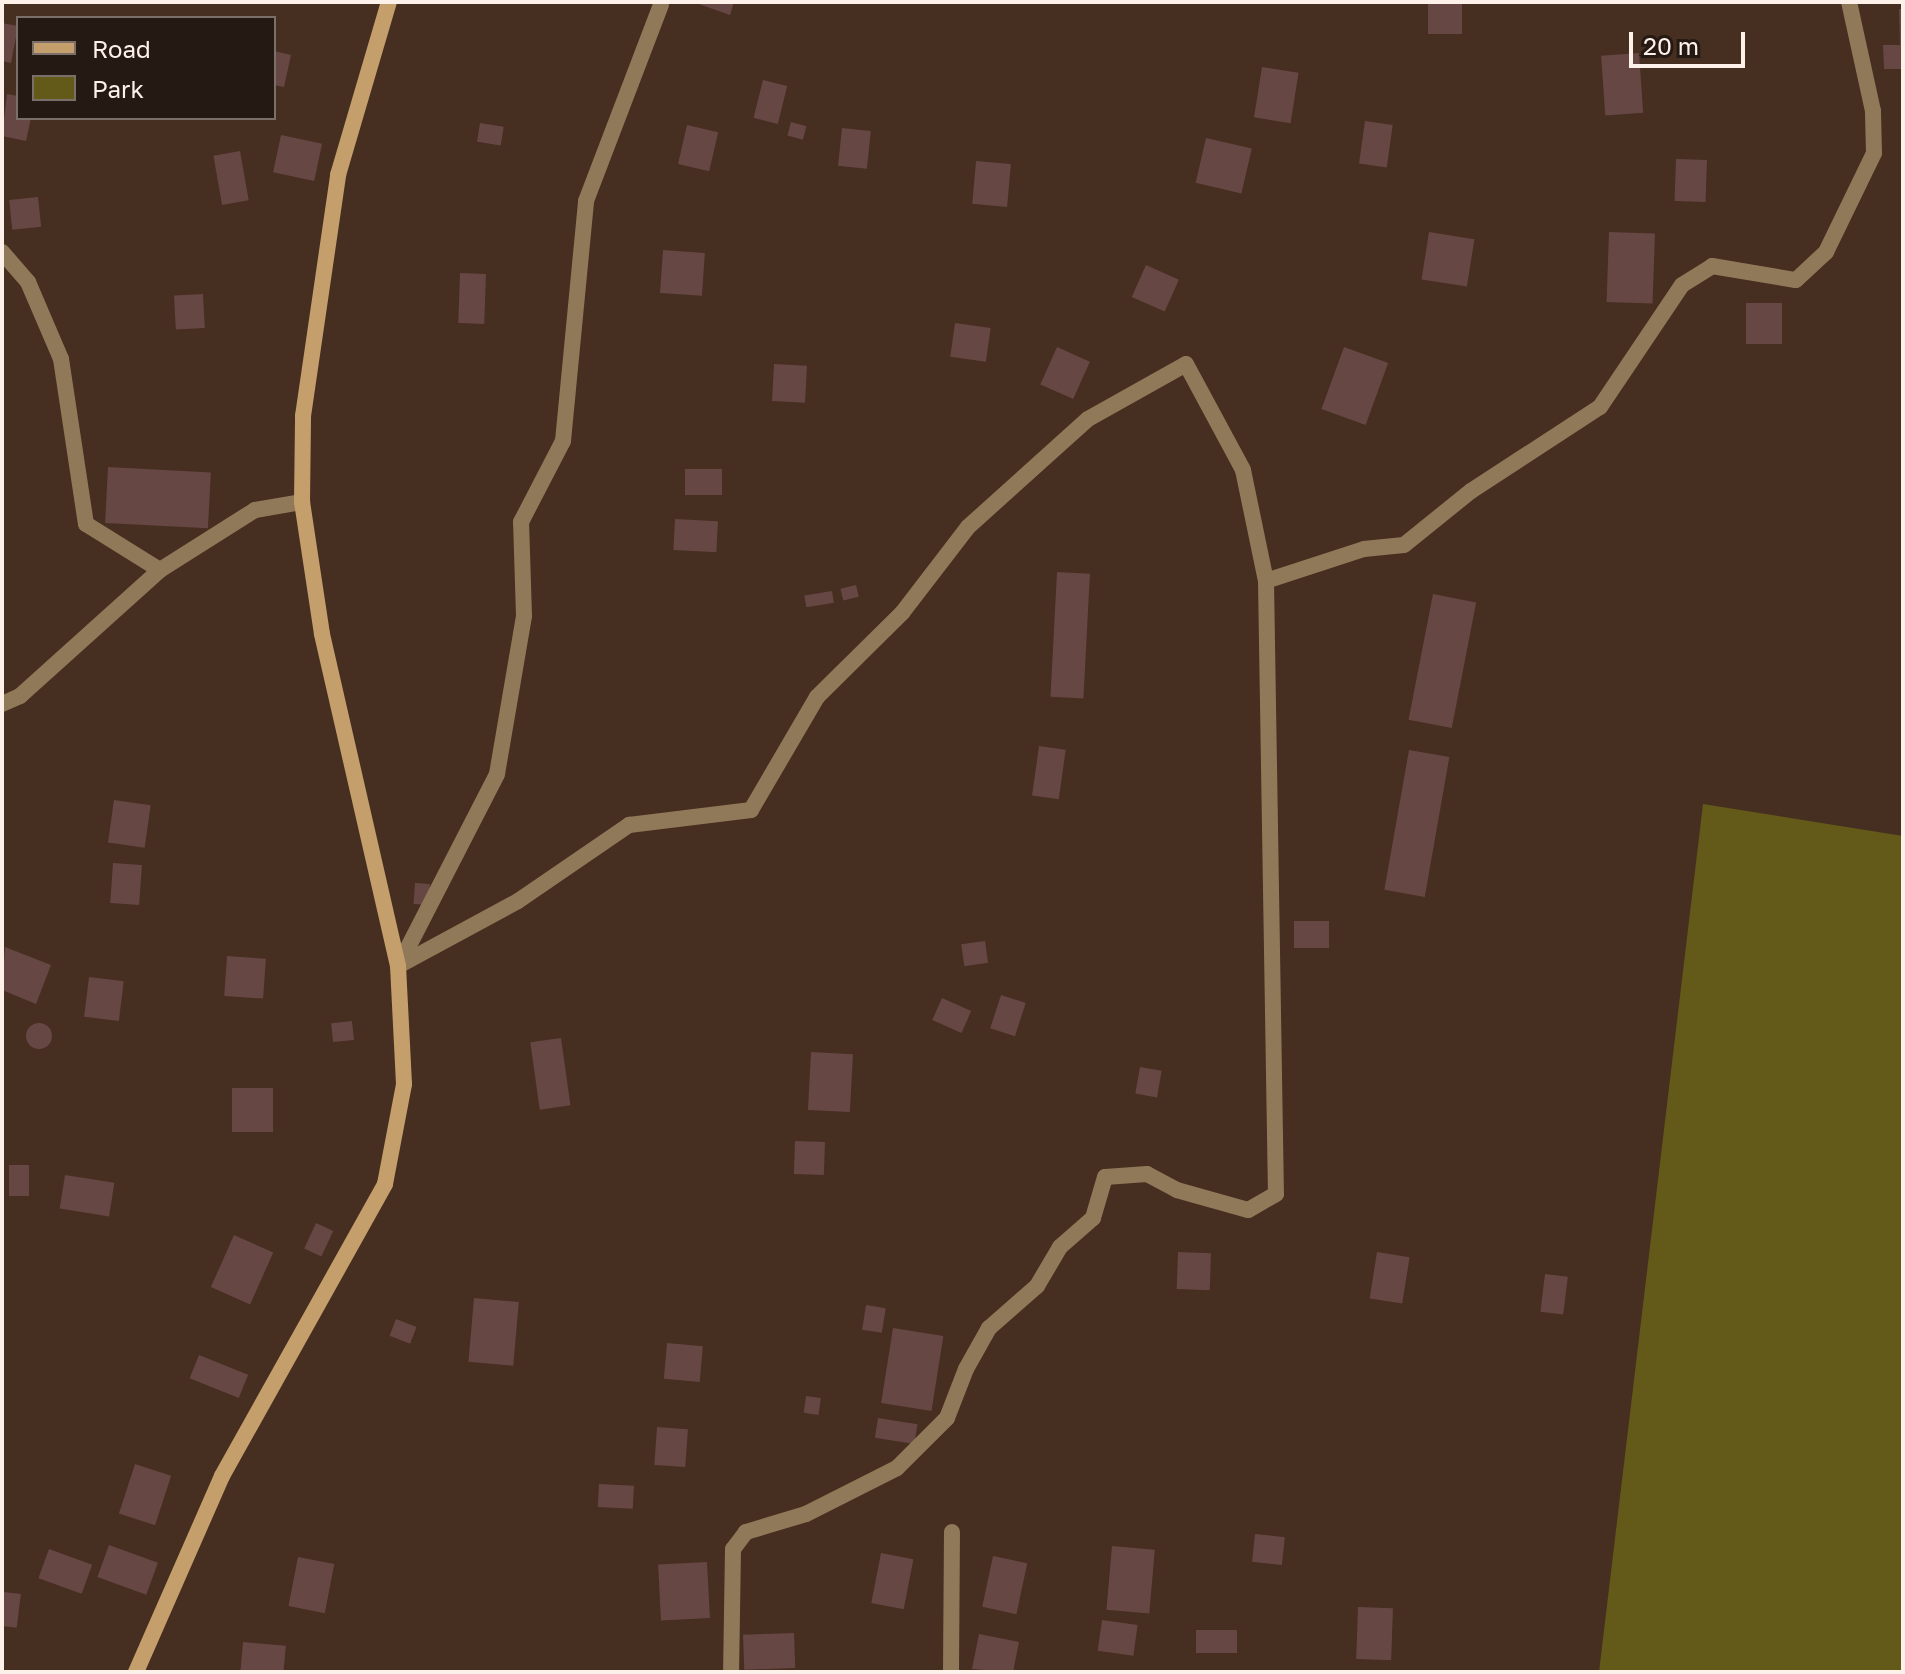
<!DOCTYPE html>
<html>
<head>
<meta charset="utf-8">
<style>
  body { margin:0 }
  #map { position:relative; width:1905px; height:1674px; overflow:hidden; background:#462e20; font-family:"Golos Text",sans-serif }
  div>[style] { position:absolute }
  [style*='--x'] { left:calc(var(--x)*1px); top:calc(var(--y)*1px); width:calc(var(--w)*1px); rotate:calc(var(--a)*1deg) }
  .green>* { inset:0; background:#635919 }
  .building>* { inset:0; background:#664744; transform-origin:0 0 }
  .round { border-radius:50% }
  .minor>* { height:16px; margin:-8px; padding:0 8px; transform-origin:8px; border-radius:8px; background:#907959 }
  .secondary>* { height:16px; margin:-8px; padding:0 8px; transform-origin:8px; border-radius:8px; background:#c49f6c }
  span { translate:-50% -50%; white-space:nowrap; text-align:center; line-height:1.15; -webkit-text-stroke:6px #241913; paint-order:stroke }
  .frame { position:absolute; inset:0; border:4px solid #fef1ea; pointer-events:none }
  .legend { position:absolute; left:16px; top:16px; width:260px; height:104px; box-sizing:border-box; background:#241913; border:2px solid #7b6f69; margin:0; padding:10px 14px; list-style:none; font-size:24px; color:#fef1ea }
  .legend li { display:flex; align-items:center; gap:16px; height:40px }
  .legend b { width:40px; border:2px solid #7b6f69 }
  .scale { position:absolute; left:1629px; top:32px; width:116px; height:36px; box-sizing:border-box; border:4px solid #fef1ea; border-top:0; padding-left:10px; font-size:24px; line-height:28px; white-space:nowrap; color:#fef1ea; -webkit-text-stroke:6px #241913; paint-order:stroke }
</style>
</head>
<body>
<div id="map">
  <div class="green">
    <div style="clip-path:polygon(1703px 804px,1903px 836px,1903px 1672px,1599px 1672px)"></div>
  </div>
  <div class="building">
    <div style="clip-path:polygon(693px 2px,734px 2px,730px 15px)"></div>
    <div style="left:1428px;top:2px;width:34px;height:32px"></div>
    <div style="clip-path:polygon(1899px 9px,1903px 9px,1903px 69px,1884px 69px,1883px 45px,1900px 45px)"></div>
    <div style="clip-path:polygon(2px 23px,18px 26px,11px 63px,2px 61px)"></div>
    <div style="clip-path:polygon(274px 51px,291px 55px,284px 87px,274px 85px)"></div>
    <div style="left:1639px;top:53px;width:60px;height:38px;rotate:86deg"></div>
    <div style="left:1262px;top:67px;width:37px;height:51px;rotate:9deg"></div>
    <div style="left:763px;top:80px;width:25px;height:39px;rotate:14deg"></div>
    <div style="clip-path:polygon(7px 94px,18px 96px,18px 118px,31px 118px,26px 141px,2px 136px)"></div>
    <div style="left:1365px;top:121px;width:28px;height:43px;rotate:8deg"></div>
    <div style="left:791px;top:122px;width:16px;height:14px;rotate:15deg"></div>
    <div style="left:480px;top:123px;width:24px;height:19px;rotate:9deg"></div>
    <div style="left:687px;top:125px;width:32px;height:40px;rotate:13deg"></div>
    <div style="left:842px;top:128px;width:29px;height:38px;rotate:6deg"></div>
    <div style="left:281px;top:135px;width:42px;height:38px;rotate:12deg"></div>
    <div style="left:1206px;top:138px;width:47px;height:46px;rotate:13deg"></div>
    <div style="left:240px;top:151px;width:50px;height:27px;rotate:80deg"></div>
    <div style="left:1676px;top:159px;width:31px;height:42px;rotate:2deg"></div>
    <div style="left:976px;top:161px;width:35px;height:43px;rotate:5deg"></div>
    <div style="left:38px;top:197px;width:30px;height:29px;rotate:84deg"></div>
    <div style="left:1429px;top:232px;width:46px;height:48px;rotate:9deg"></div>
    <div style="left:1609px;top:232px;width:46px;height:70px;rotate:2deg"></div>
    <div style="left:663px;top:250px;width:42px;height:43px;rotate:4deg"></div>
    <div style="left:1146px;top:265px;width:36px;height:35px;rotate:24deg"></div>
    <div style="left:460px;top:273px;width:26px;height:50px;rotate:2deg"></div>
    <div style="left:203px;top:294px;width:34px;height:29px;rotate:87deg"></div>
    <div style="left:1746px;top:303px;width:36px;height:41px"></div>
    <div style="left:955px;top:323px;width:36px;height:34px;rotate:8deg"></div>
    <div style="left:1057px;top:347px;width:36px;height:41px;rotate:24deg"></div>
    <div style="left:1344px;top:347px;width:47px;height:66px;rotate:20deg"></div>
    <div style="left:774px;top:364px;width:33px;height:37px;rotate:3deg"></div>
    <div style="left:108px;top:467px;width:103px;height:56px;rotate:3deg"></div>
    <div style="left:685px;top:469px;width:37px;height:26px"></div>
    <div style="left:675px;top:519px;width:43px;height:31px;rotate:3deg"></div>
    <div style="left:1057px;top:572px;width:33px;height:125px;rotate:3deg"></div>
    <div style="left:856px;top:585px;width:12px;height:16px;rotate:76deg"></div>
    <div style="left:832px;top:591px;width:12px;height:28px;rotate:81deg"></div>
    <div style="left:1433px;top:594px;width:44px;height:128px;rotate:11deg"></div>
    <div style="left:1039px;top:746px;width:27px;height:50px;rotate:8deg"></div>
    <div style="left:1409px;top:750px;width:41px;height:142px;rotate:10deg"></div>
    <div style="left:114px;top:800px;width:37px;height:43px;rotate:8deg"></div>
    <div style="left:113px;top:863px;width:29px;height:40px;rotate:4deg"></div>
    <div style="left:415px;top:883px;width:15px;height:21px;rotate:4deg"></div>
    <div style="left:1294px;top:921px;width:35px;height:27px"></div>
    <div style="left:985px;top:941px;width:22px;height:24px;rotate:82deg"></div>
    <div style="clip-path:polygon(5px 947px,51px 965px,36px 1004px,2px 990px)"></div>
    <div style="left:227px;top:956px;width:39px;height:40px;rotate:4deg"></div>
    <div style="left:89px;top:977px;width:35px;height:40px;rotate:7deg"></div>
    <div style="left:1001px;top:995px;width:26px;height:35px;rotate:18deg"></div>
    <div style="left:942px;top:998px;width:32px;height:24px;rotate:24deg"></div>
    <div style="left:352px;top:1021px;width:19px;height:21px;rotate:84deg"></div>
    <div class="round" style="left:26px;top:1023px;width:26px;height:26px"></div>
    <div style="left:561px;top:1038px;width:68px;height:31px;rotate:82deg"></div>
    <div style="left:811px;top:1052px;width:42px;height:58px;rotate:3deg"></div>
    <div style="left:1140px;top:1067px;width:22px;height:27px;rotate:10deg"></div>
    <div style="left:273px;top:1088px;width:44px;height:41px;rotate:90deg"></div>
    <div style="left:795px;top:1141px;width:30px;height:33px;rotate:2deg"></div>
    <div style="left:9px;top:1165px;width:20px;height:31px"></div>
    <div style="left:65px;top:1175px;width:50px;height:34px;rotate:9deg"></div>
    <div style="left:316px;top:1223px;width:19px;height:28px;rotate:25deg"></div>
    <div style="left:234px;top:1235px;width:43px;height:57px;rotate:24deg"></div>
    <div style="left:1178px;top:1252px;width:33px;height:37px;rotate:2deg"></div>
    <div style="left:1377px;top:1252px;width:33px;height:47px;rotate:9deg"></div>
    <div style="left:1545px;top:1274px;width:23px;height:38px;rotate:7deg"></div>
    <div style="left:474px;top:1298px;width:45px;height:64px;rotate:5deg"></div>
    <div style="left:866px;top:1305px;width:20px;height:25px;rotate:9deg"></div>
    <div style="left:396px;top:1319px;width:22px;height:18px;rotate:21deg"></div>
    <div style="left:893px;top:1328px;width:51px;height:76px;rotate:9deg"></div>
    <div style="left:667px;top:1343px;width:36px;height:36px;rotate:5deg"></div>
    <div style="left:199px;top:1355px;width:53px;height:25px;rotate:22deg"></div>
    <div style="left:806px;top:1396px;width:15px;height:17px;rotate:8deg"></div>
    <div style="left:878px;top:1418px;width:40px;height:20px;rotate:9deg"></div>
    <div style="left:657px;top:1427px;width:31px;height:38px;rotate:4deg"></div>
    <div style="left:135px;top:1464px;width:38px;height:52px;rotate:18deg"></div>
    <div style="left:599px;top:1484px;width:35px;height:23px;rotate:3deg"></div>
    <div style="left:1255px;top:1534px;width:30px;height:28px;rotate:6deg"></div>
    <div style="left:109px;top:1545px;width:52px;height:34px;rotate:20deg"></div>
    <div style="left:1112px;top:1546px;width:43px;height:64px;rotate:5deg"></div>
    <div style="left:49px;top:1549px;width:46px;height:31px;rotate:20deg"></div>
    <div style="left:881px;top:1553px;width:33px;height:51px;rotate:11deg"></div>
    <div style="left:993px;top:1556px;width:35px;height:52px;rotate:12deg"></div>
    <div style="left:298px;top:1557px;width:37px;height:50px;rotate:11deg"></div>
    <div style="left:707px;top:1562px;width:56px;height:49px;rotate:87deg"></div>
    <div style="left:4px;top:1592px;width:17px;height:34px;rotate:7deg"></div>
    <div style="left:1358px;top:1607px;width:35px;height:52px;rotate:2deg"></div>
    <div style="left:1102px;top:1620px;width:36px;height:31px;rotate:8deg"></div>
    <div style="left:1196px;top:1630px;width:41px;height:23px"></div>
    <div style="left:794px;top:1633px;width:35px;height:51px;rotate:88deg"></div>
    <div style="clip-path:polygon(979px 1634px,1019px 1642px,1013px 1672px,972px 1669px)"></div>
    <div style="left:243px;top:1642px;width:43px;height:29px;rotate:5deg"></div>
  </div>
  <div class="minor">
    <div style="--x:2;--y:252;--w:40;--a:49"></div>
    <div style="--x:28;--y:282;--w:84;--a:66.8"></div>
    <div style="--x:61;--y:359;--w:167;--a:81.4"></div>
    <div style="--x:86;--y:524;--w:87;--a:31.9"></div>
    <div style="--x:1266;--y:581;--w:103;--a:-18.1"></div>
    <div style="--x:1364;--y:549;--w:40;--a:-5.7"></div>
    <div style="--x:1404;--y:545;--w:86;--a:-38.9"></div>
    <div style="--x:1471;--y:491;--w:154;--a:-33.1"></div>
    <div style="--x:1600;--y:407;--w:147;--a:-56.1"></div>
    <div style="--x:1682;--y:285;--w:36;--a:-32"></div>
    <div style="--x:1712;--y:266;--w:85;--a:9.5"></div>
    <div style="--x:1796;--y:280;--w:41;--a:-43"></div>
    <div style="--x:1826;--y:252;--w:110;--a:-64.1"></div>
    <div style="--x:1874;--y:153;--w:42;--a:-91.4"></div>
    <div style="--x:1873;--y:111;--w:112;--a:-102.4"></div>
    <div style="--x:2;--y:704;--w:20;--a:-24"></div>
    <div style="--x:20;--y:696;--w:188;--a:-42"></div>
    <div style="--x:160;--y:570;--w:112;--a:-32.3"></div>
    <div style="--x:255;--y:510;--w:48;--a:-9.7"></div>
    <div style="--x:399;--y:965;--w:215;--a:-62.8"></div>
    <div style="--x:497;--y:774;--w:160;--a:-80.3"></div>
    <div style="--x:524;--y:616;--w:94;--a:-91.8"></div>
    <div style="--x:521;--y:522;--w:91;--a:-62.6"></div>
    <div style="--x:563;--y:441;--w:241;--a:-84.5"></div>
    <div style="--x:586;--y:201;--w:210;--a:-69.1"></div>
    <div style="--x:398;--y:966;--w:136;--a:-28.4"></div>
    <div style="--x:518;--y:901;--w:135;--a:-34.4"></div>
    <div style="--x:629;--y:825;--w:123;--a:-7"></div>
    <div style="--x:751;--y:810;--w:131;--a:-59.7"></div>
    <div style="--x:817;--y:697;--w:120;--a:-44.7"></div>
    <div style="--x:902;--y:613;--w:108;--a:-52.5"></div>
    <div style="--x:968;--y:527;--w:161;--a:-42"></div>
    <div style="--x:1088;--y:419;--w:112;--a:-29.3"></div>
    <div style="--x:1186;--y:364;--w:120;--a:61.7"></div>
    <div style="--x:1243;--y:470;--w:113;--a:78.3"></div>
    <div style="--x:1266;--y:581;--w:613;--a:89.07"></div>
    <div style="--x:1276;--y:1194;--w:32;--a:150"></div>
    <div style="--x:1248;--y:1210;--w:74;--a:-164.3"></div>
    <div style="--x:1177;--y:1190;--w:34;--a:-152"></div>
    <div style="--x:1147;--y:1174;--w:42;--a:175.9"></div>
    <div style="--x:1105;--y:1177;--w:43;--a:106.3"></div>
    <div style="--x:1093;--y:1218;--w:44;--a:138.7"></div>
    <div style="--x:1060;--y:1247;--w:45;--a:120.5"></div>
    <div style="--x:1037;--y:1286;--w:64;--a:138.8"></div>
    <div style="--x:989;--y:1328;--w:47;--a:119.3"></div>
    <div style="--x:966;--y:1369;--w:53;--a:111.2"></div>
    <div style="--x:947;--y:1418;--w:71;--a:135"></div>
    <div style="--x:897;--y:1468;--w:102;--a:153.2"></div>
    <div style="--x:806;--y:1514;--w:63;--a:163.3"></div>
    <div style="--x:746;--y:1532;--w:21;--a:127"></div>
    <div style="--x:733;--y:1549;--w:123;--a:90.9"></div>
    <div style="--x:951;--y:1672;--w:140;--a:-89.6"></div>
  </div>
  <div class="secondary">
    <div style="--x:136;--y:1672;--w:214;--a:-66.3"></div>
    <div style="--x:222;--y:1476;--w:334;--a:-60.8"></div>
    <div style="--x:385;--y:1184;--w:102;--a:-79.2"></div>
    <div style="--x:404;--y:1084;--w:118;--a:-92.9"></div>
    <div style="--x:398;--y:966;--w:341;--a:-102.9"></div>
    <div style="--x:322;--y:634;--w:134;--a:-98.6"></div>
    <div style="--x:302;--y:502;--w:86;--a:-89.3"></div>
    <div style="--x:303;--y:416;--w:244;--a:-81.7"></div>
    <div style="--x:338;--y:175;--w:180;--a:-73.6"></div>
  </div>
  <div class="frame"></div>
  <ul class="legend">
  <li><b style="height:10px;background:#c49f6c"></b>Road</li>
  <li><b style="height:22px;background:#635919"></b>Park</li>
  </ul>
  <div class="scale">20 m</div>
</div>
</body>
</html>
